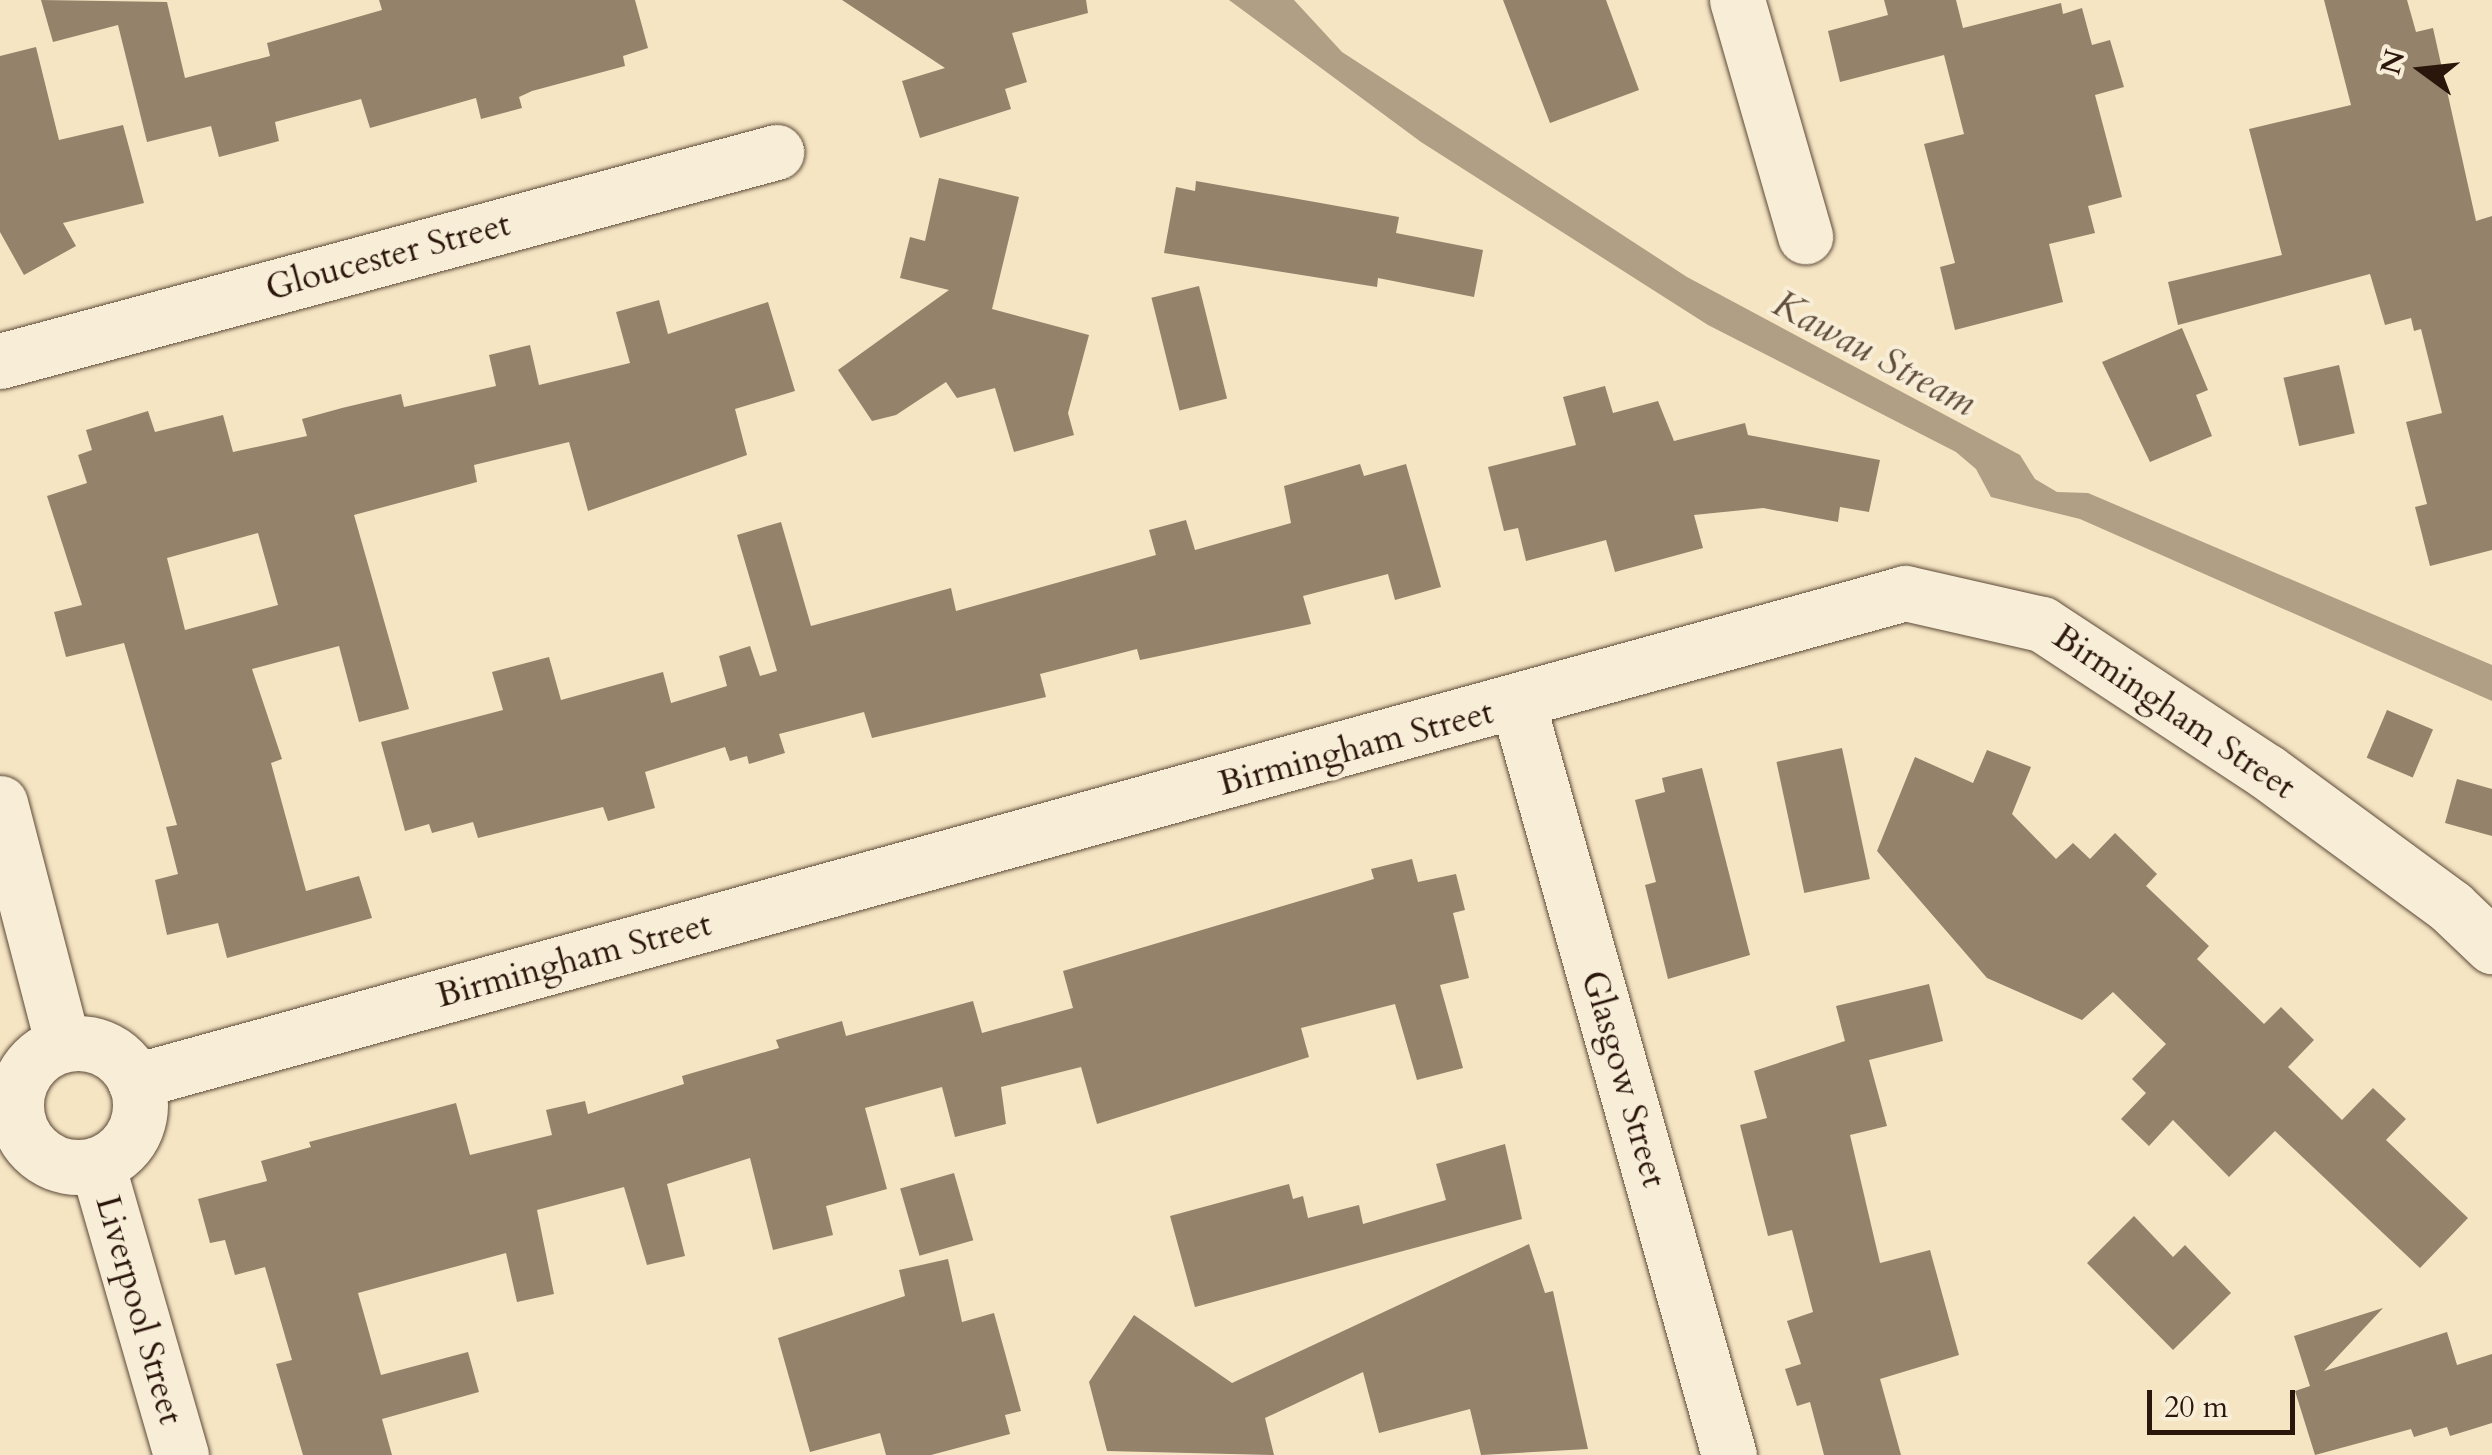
<!DOCTYPE html>
<html>
<head>
<meta charset="utf-8">
<style>
  body { margin:0 }
  #map { position:relative; width:2492px; height:1455px; overflow:hidden; background:#f5e5c3; font-family:Cardo,serif }
  div>[style] { position:absolute }
  [style*='--x'] { left:calc(var(--x)*1px); top:calc(var(--y)*1px); width:calc(var(--w)*1px); rotate:calc(var(--a)*1deg) }
  .water>* { inset:0; background:#b09f84 }
  .building>* { inset:0; background:#94826a; transform-origin:0 0 }
  .roads { filter:drop-shadow(0 0 2px #5d4a38) drop-shadow(0 0 2px #5d4a38) }
  .minor>* { height:55px; margin:-27.5px; padding:0 27.5px; transform-origin:27.5px; border-radius:27.5px; background:#f8eed8 }
  .minor>.ring { margin:-27.5px; padding:0; box-sizing:content-box; background:none; border:55px solid #f8eed8; border-radius:50% }
  span { translate:-50% -50%; white-space:nowrap; text-align:center; line-height:1.15; -webkit-text-stroke:8px #f8eed8; paint-order:stroke }
  .street-label { font-size:35px; color:#2a160a }
  .water-label { font-size:38px; color:#604d3b; font-style:italic }
  .north { position:absolute; left:2372px; top:20px; width:100px; height:100px; -webkit-text-stroke:8px #f8eed8; paint-order:stroke; rotate:285deg; font-size:28px; font-weight:700; line-height:40px; text-align:center; color:#2a160a }
  .north::after { content:''; display:block; margin:auto; width:35px; height:45px; background:#2a160a; clip-path:polygon(50% 0,100% 100%,50% 72%,0 100%) }
  .scale { position:absolute; left:2147px; top:1390px; width:148px; height:45px; box-sizing:border-box; border:5px solid #2a160a; border-top:0; padding-left:12px; font-size:30px; line-height:35px; white-space:nowrap; color:#2a160a; -webkit-text-stroke:8px #f8eed8; paint-order:stroke }
</style>
</head>
<body>
<div id="map">
  <div class="water">
    <div style="clip-path:polygon(1229px 0,1294px 0,1342px 52px,1687px 277px,2020px 455px,2035px 479px,2057px 492px,2088px 493px,2492px 665px,2492px 701px,2080px 519px,1991px 497px,1976px 469px,1956px 452px,1708px 325px,1421px 142px)"></div>
  </div>
  <div class="building">
    <div style="clip-path:polygon(41px 0,167px 2px,185px 78px,270px 56px,267px 43px,382px 10px,379px 0,635px 0,648px 48px,623px 56px,625px 66px,532px 91px,519px 97px,522px 108px,481px 119px,476px 98px,370px 128px,361px 99px,275px 122px,279px 141px,219px 157px,211px 126px,147px 142px,118px 25px,53px 42px)"></div>
    <div style="clip-path:polygon(842px 0,1086px 0,1088px 13px,1012px 33px,1027px 82px,1005px 89px,1011px 109px,920px 138px,902px 81px,945px 68px)"></div>
    <div style="clip-path:polygon(1503px 0,1606px 0,1639px 90px,1550px 123px)"></div>
    <div style="clip-path:polygon(1884px 0,1956px 0,1963px 28px,2061px 3px,2063px 14px,2082px 8px,2092px 45px,2110px 40px,2124px 87px,2095px 95px,2122px 197px,2088px 206px,2095px 233px,2049px 244px,2063px 302px,1955px 330px,1940px 267px,1955px 263px,1924px 144px,1964px 134px,1944px 55px,1840px 82px,1828px 31px,1888px 15px)"></div>
    <div style="clip-path:polygon(2324px 0,2407px 0,2416px 32px,2433px 28px,2476px 221px,2492px 216px,2492px 550px,2430px 566px,2415px 507px,2427px 504px,2406px 422px,2442px 413px,2421px 329px,2414px 331px,2411px 318px,2385px 325px,2370px 274px,2178px 325px,2168px 282px,2282px 255px,2249px 129px,2351px 105px)"></div>
    <div style="clip-path:polygon(36px 47px,59px 140px,123px 125px,144px 203px,63px 223px,76px 246px,24px 275px,0 232px,0 56px)"></div>
    <div style="clip-path:polygon(939px 178px,1019px 197px,992px 309px,1089px 335px,1068px 413px,1074px 435px,1014px 452px,995px 388px,957px 398px,946px 382px,896px 415px,872px 421px,838px 370px,949px 290px,900px 278px,910px 237px,925px 241px)"></div>
    <div style="clip-path:polygon(1196px 181px,1399px 217px,1396px 233px,1483px 250px,1474px 297px,1378px 278px,1377px 287px,1164px 253px,1176px 187px,1195px 191px)"></div>
    <div style="left:1199px;top:286px;width:116px;height:49px;rotate:76deg"></div>
    <div style="clip-path:polygon(evenodd,659px 300px,668px 334px,768px 302px,795px 391px,735px 409px,747px 455px,588px 511px,569px 442px,474px 465px,477px 482px,354px 515px,409px 709px,359px 722px,339px 646px,252px 669px,282px 759px,271px 763px,306px 891px,359px 876px,372px 918px,227px 958px,218px 923px,167px 935px,155px 880px,178px 874px,166px 827px,177px 825px,124px 643px,66px 657px,54px 612px,82px 605px,47px 496px,87px 483px,78px 455px,92px 450px,86px 430px,148px 411px,155px 432px,223px 415px,233px 452px,307px 436px,302px 419px,342px 408px,401px 394px,404px 407px,496px 386px,489px 355px,530px 345px,539px 385px,630px 363px,616px 312px,659px 300px,258px 533px,278px 605px,185px 630px,167px 558px,258px 533px)"></div>
    <div style="clip-path:polygon(2182px 328px,2208px 390px,2196px 395px,2212px 436px,2150px 462px,2102px 362px)"></div>
    <div style="left:2339px;top:365px;width:70px;height:57px;rotate:77deg"></div>
    <div style="clip-path:polygon(1605px 386px,1613px 413px,1658px 401px,1674px 441px,1745px 423px,1748px 435px,1880px 460px,1869px 512px,1840px 507px,1838px 522px,1763px 508px,1694px 515px,1703px 548px,1615px 572px,1606px 540px,1526px 561px,1518px 528px,1504px 531px,1488px 467px,1576px 445px,1563px 397px)"></div>
    <div style="clip-path:polygon(1360px 464px,1364px 476px,1406px 464px,1441px 587px,1395px 600px,1388px 574px,1303px 596px,1311px 624px,1140px 660px,1137px 649px,1040px 674px,1046px 697px,872px 738px,864px 712px,779px 734px,785px 753px,749px 764px,747px 756px,730px 761px,725px 747px,645px 772px,655px 808px,608px 821px,603px 807px,478px 838px,473px 822px,432px 833px,429px 824px,405px 831px,381px 742px,503px 710px,492px 672px,549px 657px,561px 700px,663px 672px,671px 703px,727px 686px,719px 656px,750px 646px,760px 676px,777px 671px,737px 535px,781px 522px,811px 626px,951px 588px,956px 611px,1156px 555px,1149px 530px,1186px 520px,1195px 550px,1291px 523px,1284px 486px)"></div>
    <div style="left:2387px;top:710px;width:50px;height:52px;rotate:23deg"></div>
    <div style="left:1842px;top:748px;width:134px;height:67px;rotate:78deg"></div>
    <div style="clip-path:polygon(1987px 750px,2031px 767px,2012px 814px,2056px 859px,2073px 843px,2090px 859px,2115px 833px,2157px 874px,2146px 886px,2209px 946px,2197px 959px,2264px 1024px,2281px 1007px,2314px 1040px,2288px 1067px,2342px 1120px,2373px 1088px,2406px 1119px,2386px 1140px,2468px 1218px,2420px 1268px,2275px 1131px,2229px 1177px,2173px 1120px,2149px 1146px,2121px 1119px,2146px 1093px,2132px 1079px,2166px 1044px,2113px 992px,2082px 1020px,1987px 978px,1877px 851px,1915px 757px,1973px 783px)"></div>
    <div style="clip-path:polygon(1702px 768px,1750px 955px,1668px 979px,1645px 885px,1656px 882px,1635px 800px,1665px 792px,1662px 778px)"></div>
    <div style="clip-path:polygon(2457px 779px,2492px 789px,2492px 836px,2445px 823px)"></div>
    <div style="clip-path:polygon(1412px 859px,1418px 882px,1456px 874px,1465px 910px,1453px 913px,1469px 978px,1440px 985px,1463px 1068px,1417px 1080px,1395px 1004px,1301px 1028px,1309px 1057px,1097px 1124px,1081px 1067px,1001px 1087px,1006px 1124px,955px 1137px,942px 1087px,865px 1108px,887px 1189px,826px 1206px,833px 1235px,773px 1250px,750px 1158px,667px 1184px,685px 1256px,647px 1265px,624px 1187px,537px 1210px,554px 1294px,517px 1302px,506px 1253px,358px 1293px,381px 1375px,468px 1352px,479px 1392px,382px 1419px,392px 1455px,303px 1455px,276px 1364px,292px 1360px,265px 1267px,235px 1275px,225px 1240px,210px 1243px,198px 1199px,267px 1181px,261px 1161px,311px 1147px,309px 1142px,456px 1103px,470px 1155px,552px 1135px,546px 1110px,585px 1101px,588px 1114px,684px 1084px,682px 1076px,779px 1048px,776px 1040px,842px 1021px,846px 1036px,973px 1001px,982px 1033px,1073px 1008px,1063px 971px,1374px 879px,1371px 869px)"></div>
    <div style="clip-path:polygon(1929px 984px,1943px 1041px,1869px 1060px,1887px 1126px,1850px 1135px,1880px 1263px,1930px 1250px,1959px 1355px,1880px 1379px,1901px 1455px,1824px 1455px,1810px 1402px,1797px 1406px,1785px 1369px,1801px 1364px,1787px 1321px,1813px 1312px,1792px 1230px,1768px 1236px,1740px 1125px,1767px 1118px,1754px 1071px,1845px 1041px,1836px 1006px)"></div>
    <div style="clip-path:polygon(1505px 1144px,1522px 1219px,1195px 1307px,1170px 1216px,1289px 1184px,1293px 1199px,1303px 1196px,1308px 1218px,1359px 1205px,1363px 1224px,1446px 1200px,1436px 1164px)"></div>
    <div style="left:954px;top:1173px;width:70px;height:56px;rotate:74deg"></div>
    <div style="clip-path:polygon(2134px 1216px,2173px 1257px,2185px 1245px,2231px 1293px,2173px 1350px,2087px 1263px)"></div>
    <div style="clip-path:polygon(1529px 1244px,1545px 1293px,1553px 1291px,1588px 1449px,1481px 1455px,1470px 1409px,1379px 1433px,1363px 1372px,1265px 1418px,1274px 1455px,1107px 1451px,1089px 1382px,1134px 1315px,1232px 1383px)"></div>
    <div style="clip-path:polygon(948px 1259px,962px 1322px,994px 1313px,1021px 1411px,1005px 1415px,1010px 1434px,931px 1455px,886px 1455px,880px 1433px,810px 1452px,778px 1338px,905px 1296px,899px 1270px)"></div>
    <div style="clip-path:polygon(2383px 1308px,2324px 1371px,2447px 1332px,2457px 1365px,2492px 1354px,2492px 1423px,2450px 1436px,2447px 1427px,2414px 1437px,2411px 1429px,2315px 1455px,2295px 1391px,2310px 1386px,2294px 1336px)"></div>
  </div>
  <div class="roads">
    <div class="minor">
      <div style="--x:1737;--y:0;--w:246;--a:73.9"></div>
      <div style="--x:0;--y:361;--w:804;--a:-15.07"></div>
      <div style="--x:1518;--y:704;--w:780;--a:74.31"></div>
      <div style="--x:0;--y:803;--w:249;--a:75.4"></div>
      <div class="ring" style="left:16px;top:1043px;width:69px;height:69px"></div>
      <div style="--x:135;--y:1081;--w:1836;--a:-15.41"></div>
      <div style="--x:1905;--y:593;--w:140;--a:12.8"></div>
      <div style="--x:2042;--y:624;--w:268;--a:33.3"></div>
      <div style="--x:2266;--y:771;--w:230;--a:36.3"></div>
      <div style="--x:2451;--y:907;--w:57;--a:43.6"></div>
      <div style="--x:97;--y:1164;--w:303;--a:73.9"></div>
    </div>
  </div>
  <div class="street-label">
    <span style="left:388px;top:256px;rotate:-15deg">Gloucester Street</span>
    <span style="left:2174px;top:712px;rotate:34deg">Birmingham Street</span>
    <span style="left:1356px;top:748px;rotate:-15deg">Birmingham Street</span>
    <span style="left:574px;top:960px;rotate:-15deg">Birmingham Street</span>
    <span style="left:1624px;top:1079px;rotate:74deg">Glasgow Street</span>
    <span style="left:139px;top:1310px;rotate:74deg">Liverpool Street</span>
  </div>
  <div class="water-label">
    <span style="left:1874px;top:354px;rotate:28deg">Kawau Stream</span>
  </div>
  <div class="north">N</div>
  <div class="scale">20 m</div>
</div>
</body>
</html>
